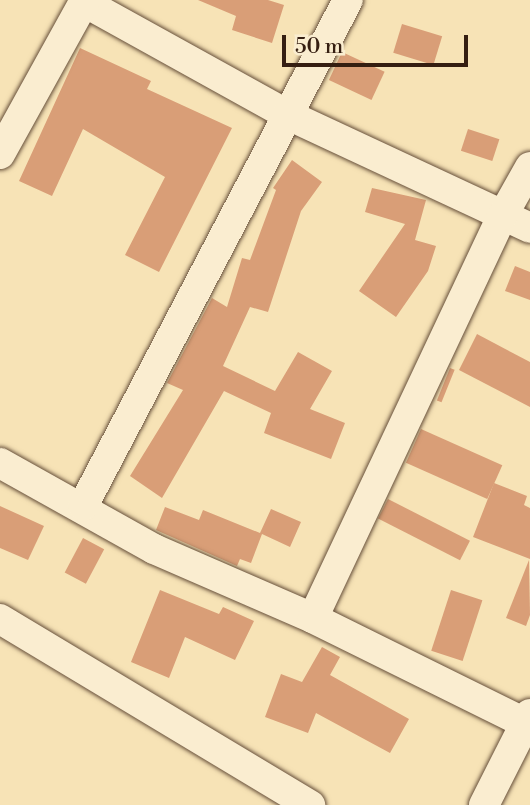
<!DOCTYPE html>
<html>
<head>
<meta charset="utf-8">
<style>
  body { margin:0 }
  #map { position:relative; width:530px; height:805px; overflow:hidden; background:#f7e3b6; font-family:"Libre Bodoni",serif }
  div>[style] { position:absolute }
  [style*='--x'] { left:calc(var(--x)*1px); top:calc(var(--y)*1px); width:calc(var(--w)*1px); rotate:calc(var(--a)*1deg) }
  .building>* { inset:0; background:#d99e77; transform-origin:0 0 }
  .roads { filter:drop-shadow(0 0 2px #664f3a) drop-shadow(0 0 2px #664f3a) }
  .minor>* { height:30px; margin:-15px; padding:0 15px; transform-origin:15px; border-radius:15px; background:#faedd0 }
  span { translate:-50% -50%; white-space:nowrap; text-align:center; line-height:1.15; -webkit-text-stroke:5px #faedd0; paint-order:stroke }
  .scale { position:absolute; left:282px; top:35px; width:186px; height:32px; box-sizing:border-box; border:4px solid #351e11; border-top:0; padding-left:9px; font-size:21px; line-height:24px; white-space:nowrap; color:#351e11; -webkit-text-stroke:5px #faedd0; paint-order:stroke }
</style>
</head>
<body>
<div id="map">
  <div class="building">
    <div style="clip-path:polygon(198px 0,268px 0,284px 5px,272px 43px,232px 30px,236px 16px)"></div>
    <div style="left:402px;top:24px;width:42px;height:30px;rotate:17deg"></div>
    <div style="clip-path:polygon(80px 48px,151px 81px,147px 89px,232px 128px,159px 272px,125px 255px,165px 177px,83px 129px,52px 196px,19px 181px)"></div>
    <div style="left:342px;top:52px;width:47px;height:31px;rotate:25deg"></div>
    <div style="left:468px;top:129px;width:33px;height:23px;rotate:18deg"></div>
    <div style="clip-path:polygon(292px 160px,322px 182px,301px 211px,268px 312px,250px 307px,223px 366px,275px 391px,298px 352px,332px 371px,310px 409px,345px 423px,331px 459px,264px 433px,271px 413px,224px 391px,162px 498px,130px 476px,183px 390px,167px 383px,212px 298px,227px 307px,242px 258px,250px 260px,276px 190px,273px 188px)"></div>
    <div style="clip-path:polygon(372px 188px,426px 200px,415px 240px,436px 246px,428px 271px,396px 317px,359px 291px,405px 224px,365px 212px)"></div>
    <div style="clip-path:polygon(515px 266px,530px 272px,530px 300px,505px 291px)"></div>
    <div style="clip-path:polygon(477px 334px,530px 362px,530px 407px,459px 370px)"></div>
    <div style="left:450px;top:368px;width:5px;height:35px;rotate:22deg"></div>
    <div style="left:421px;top:429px;width:89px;height:37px;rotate:24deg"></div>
    <div style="clip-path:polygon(494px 483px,527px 496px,524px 505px,530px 508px,530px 559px,473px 537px)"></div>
    <div style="left:388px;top:499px;width:92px;height:22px;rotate:27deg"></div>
    <div style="clip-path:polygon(0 506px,44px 526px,28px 560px,0 548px)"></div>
    <div style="clip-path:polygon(165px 507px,199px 520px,203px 510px,260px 533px,271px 509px,301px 522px,290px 547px,262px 534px,251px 563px,240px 559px,237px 566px,156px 530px)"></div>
    <div style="left:83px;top:538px;width:24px;height:39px;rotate:28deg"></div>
    <div style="clip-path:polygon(529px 560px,530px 615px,526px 626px,506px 618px)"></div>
    <div style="clip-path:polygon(160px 590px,219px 614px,223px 607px,254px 621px,235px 660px,185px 637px,169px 678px,131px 662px)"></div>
    <div style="left:451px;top:590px;width:33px;height:64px;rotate:18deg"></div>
    <div style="clip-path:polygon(322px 647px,340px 657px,330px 675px,409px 719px,390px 753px,316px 713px,308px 733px,265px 717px,281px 674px,302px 682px)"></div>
  </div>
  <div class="roads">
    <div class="minor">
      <div style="--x:84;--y:2;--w:233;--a:29"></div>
      <div style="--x:288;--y:115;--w:267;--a:25"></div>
      <div style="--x:0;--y:154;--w:176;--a:-61.1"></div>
      <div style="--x:0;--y:463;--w:176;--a:29.2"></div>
      <div style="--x:154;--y:549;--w:173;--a:23.5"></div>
      <div style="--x:83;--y:506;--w:571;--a:-62.36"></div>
      <div style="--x:0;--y:619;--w:362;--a:31"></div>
      <div style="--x:525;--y:723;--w:237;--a:-153.7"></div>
      <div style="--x:313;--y:618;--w:446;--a:-64.8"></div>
      <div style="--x:503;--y:215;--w:55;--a:-60.6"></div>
      <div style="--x:484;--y:805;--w:102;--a:-63.2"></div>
    </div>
  </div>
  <div class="scale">50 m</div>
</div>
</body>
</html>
